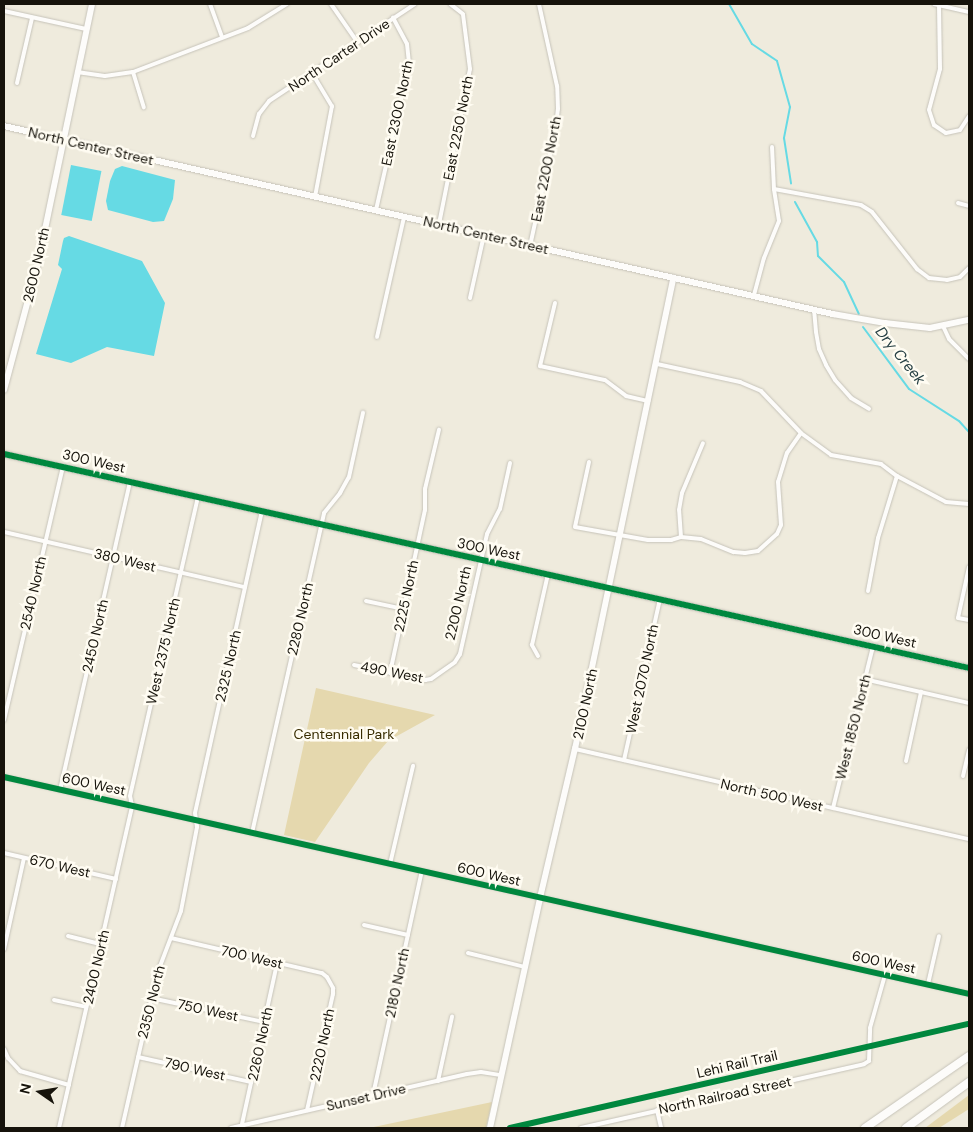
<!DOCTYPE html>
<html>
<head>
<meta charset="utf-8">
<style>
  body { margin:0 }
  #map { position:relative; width:973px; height:1132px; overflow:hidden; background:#efebdd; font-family:"DM Sans",sans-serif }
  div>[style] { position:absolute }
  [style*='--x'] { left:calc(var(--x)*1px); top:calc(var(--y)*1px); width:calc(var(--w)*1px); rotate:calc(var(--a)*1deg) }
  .green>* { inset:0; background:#e5d8ae }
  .water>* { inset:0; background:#66dae4; transform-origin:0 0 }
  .stream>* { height:2px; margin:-1px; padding:0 1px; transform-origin:1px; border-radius:1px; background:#66dae4 }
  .roads { filter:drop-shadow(0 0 1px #c6c3b9) drop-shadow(0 0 1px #c6c3b9) }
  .street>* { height:4px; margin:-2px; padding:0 2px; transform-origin:2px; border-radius:2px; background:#fdfcfa }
  .secondary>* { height:5.5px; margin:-2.75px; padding:0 2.75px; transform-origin:2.75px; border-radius:2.75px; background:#fdfcfa }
  .highway>* { height:8px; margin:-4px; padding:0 4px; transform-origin:4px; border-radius:4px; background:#fdfcfa }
  .cycleway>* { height:6px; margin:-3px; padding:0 3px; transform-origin:3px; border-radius:3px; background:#00873e }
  span { translate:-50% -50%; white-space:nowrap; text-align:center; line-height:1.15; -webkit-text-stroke:5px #fffcf2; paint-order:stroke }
  .street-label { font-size:14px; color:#16130b }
  .park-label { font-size:14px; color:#382c00 }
  .water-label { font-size:15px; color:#274044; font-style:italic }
  .frame { position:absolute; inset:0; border:5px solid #16130b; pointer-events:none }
  .north { position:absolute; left:15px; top:1067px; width:50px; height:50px; -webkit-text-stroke:4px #fffcf2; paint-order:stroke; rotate:283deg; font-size:14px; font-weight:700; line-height:20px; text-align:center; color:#16130b }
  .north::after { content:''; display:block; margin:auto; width:18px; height:22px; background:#16130b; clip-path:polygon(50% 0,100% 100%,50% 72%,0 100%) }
</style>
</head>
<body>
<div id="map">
  <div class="green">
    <div style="clip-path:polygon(316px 688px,435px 715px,388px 741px,369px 763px,315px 842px,284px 835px)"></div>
    <div style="clip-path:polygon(969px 1095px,969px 1109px,939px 1128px,925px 1128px)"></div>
    <div style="clip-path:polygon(492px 1102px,486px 1128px,369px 1128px)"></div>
  </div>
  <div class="water">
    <div style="left:71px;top:165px;width:31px;height:51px;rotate:11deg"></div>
    <div style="clip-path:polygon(122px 166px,175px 180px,173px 199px,164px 221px,153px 222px,108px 210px,106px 201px,110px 181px,115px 169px)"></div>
    <div style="clip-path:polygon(69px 236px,142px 261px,165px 303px,154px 356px,107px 347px,71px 363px,36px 354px,62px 269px,58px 265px,63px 241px,64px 238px)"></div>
  </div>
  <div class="stream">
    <div style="--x:729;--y:4;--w:46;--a:60.1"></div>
    <div style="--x:752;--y:44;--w:30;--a:34"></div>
    <div style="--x:777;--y:61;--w:48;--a:74.2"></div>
    <div style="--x:790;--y:107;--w:32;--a:101"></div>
    <div style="--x:784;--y:138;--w:46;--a:81.2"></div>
    <div style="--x:795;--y:202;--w:46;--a:61.2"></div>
    <div style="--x:817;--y:242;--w:14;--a:86"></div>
    <div style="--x:818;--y:256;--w:37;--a:45"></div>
    <div style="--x:844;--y:282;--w:35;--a:65"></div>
    <div style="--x:863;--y:327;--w:77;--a:53.4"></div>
    <div style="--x:909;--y:389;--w:59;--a:32.6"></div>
    <div style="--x:959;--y:421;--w:15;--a:48"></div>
  </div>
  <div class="roads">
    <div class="street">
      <div style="--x:210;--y:4;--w:35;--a:70"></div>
      <div style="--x:331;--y:4;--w:47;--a:55.3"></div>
      <div style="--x:934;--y:4;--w:36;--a:13"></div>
      <div style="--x:939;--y:5;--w:64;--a:89.1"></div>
      <div style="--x:940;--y:69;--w:42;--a:105"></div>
      <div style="--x:929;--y:110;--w:16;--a:72"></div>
      <div style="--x:934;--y:125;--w:14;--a:34"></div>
      <div style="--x:946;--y:133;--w:14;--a:-12"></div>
      <div style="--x:960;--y:130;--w:17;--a:-57"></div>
      <div style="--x:4;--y:11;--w:84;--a:12.4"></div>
      <div style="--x:77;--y:72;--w:28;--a:8"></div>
      <div style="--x:105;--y:76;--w:28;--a:-8"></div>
      <div style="--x:133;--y:72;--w:123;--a:-20.9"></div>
      <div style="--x:248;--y:28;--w:46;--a:-31.6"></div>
      <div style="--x:133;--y:72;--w:37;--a:73"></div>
      <div style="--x:312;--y:73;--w:39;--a:59"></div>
      <div style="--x:332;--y:106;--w:93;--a:100.6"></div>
      <div style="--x:17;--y:83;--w:67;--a:-77"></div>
      <div style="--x:253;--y:136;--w:23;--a:-75"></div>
      <div style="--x:259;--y:114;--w:16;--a:-52"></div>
      <div style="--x:269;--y:101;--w:175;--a:-33.6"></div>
      <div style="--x:774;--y:189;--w:88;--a:10.4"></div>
      <div style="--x:861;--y:205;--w:13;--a:32"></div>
      <div style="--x:872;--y:212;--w:73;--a:51.7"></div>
      <div style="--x:917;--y:269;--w:15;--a:37"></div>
      <div style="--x:929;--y:278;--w:18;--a:6"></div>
      <div style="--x:947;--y:280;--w:13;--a:-13"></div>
      <div style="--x:960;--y:277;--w:13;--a:-45"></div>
      <div style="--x:958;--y:203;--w:11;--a:15"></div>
      <div style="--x:376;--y:210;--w:151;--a:-77.3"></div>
      <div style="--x:409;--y:63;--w:19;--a:-96"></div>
      <div style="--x:407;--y:44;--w:30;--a:-118"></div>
      <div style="--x:439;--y:224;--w:158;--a:-78.7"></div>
      <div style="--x:470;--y:69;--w:55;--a:-97.3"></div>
      <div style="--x:463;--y:14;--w:16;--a:-142"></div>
      <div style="--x:530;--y:246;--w:122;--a:-77.7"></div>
      <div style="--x:556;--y:127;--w:18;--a:-84"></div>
      <div style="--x:558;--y:109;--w:23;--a:-92"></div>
      <div style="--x:557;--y:86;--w:84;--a:-102.4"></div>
      <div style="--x:754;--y:295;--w:38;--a:-75"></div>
      <div style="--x:764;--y:258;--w:40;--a:-68"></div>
      <div style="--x:779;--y:221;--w:32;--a:-99"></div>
      <div style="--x:774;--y:189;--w:42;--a:-92.7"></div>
      <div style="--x:470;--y:298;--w:65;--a:-77.5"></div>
      <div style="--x:555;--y:303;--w:65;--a:103.4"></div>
      <div style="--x:540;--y:366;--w:66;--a:12.2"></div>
      <div style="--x:605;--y:380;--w:26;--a:37"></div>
      <div style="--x:626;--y:396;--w:23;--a:13"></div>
      <div style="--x:814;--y:309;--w:23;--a:85"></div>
      <div style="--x:816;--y:332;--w:17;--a:80"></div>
      <div style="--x:819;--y:349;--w:17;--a:66"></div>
      <div style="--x:826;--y:365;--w:17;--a:59"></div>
      <div style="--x:835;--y:380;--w:24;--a:48"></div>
      <div style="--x:851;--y:398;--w:21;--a:31"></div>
      <div style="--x:943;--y:326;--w:14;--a:65"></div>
      <div style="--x:949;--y:339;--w:28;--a:45"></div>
      <div style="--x:377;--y:337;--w:123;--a:-77.3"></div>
      <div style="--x:657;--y:364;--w:85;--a:12.2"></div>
      <div style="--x:740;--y:382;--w:23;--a:23"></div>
      <div style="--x:761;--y:391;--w:58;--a:46.4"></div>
      <div style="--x:801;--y:433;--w:37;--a:36"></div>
      <div style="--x:831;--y:455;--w:51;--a:10.2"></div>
      <div style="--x:881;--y:464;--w:20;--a:37"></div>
      <div style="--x:897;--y:476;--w:55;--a:28"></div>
      <div style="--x:946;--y:502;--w:23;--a:5"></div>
      <div style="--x:589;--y:462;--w:66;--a:102.2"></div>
      <div style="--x:575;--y:527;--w:74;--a:10.1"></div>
      <div style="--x:648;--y:540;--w:23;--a:0"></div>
      <div style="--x:671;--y:540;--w:10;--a:-17"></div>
      <div style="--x:681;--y:537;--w:20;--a:6"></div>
      <div style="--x:701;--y:539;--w:35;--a:22"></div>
      <div style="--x:734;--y:552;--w:11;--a:5"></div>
      <div style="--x:745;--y:553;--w:13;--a:-9"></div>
      <div style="--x:758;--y:551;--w:25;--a:-42"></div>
      <div style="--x:777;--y:534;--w:10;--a:-66"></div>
      <div style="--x:781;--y:525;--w:43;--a:-94"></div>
      <div style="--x:778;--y:482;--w:30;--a:-73"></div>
      <div style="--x:787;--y:453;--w:24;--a:-55"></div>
      <div style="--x:4;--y:532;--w:247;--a:12.9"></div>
      <div style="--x:681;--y:537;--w:27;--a:-94"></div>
      <div style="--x:679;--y:510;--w:17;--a:-80"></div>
      <div style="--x:682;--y:493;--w:54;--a:-67.2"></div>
      <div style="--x:969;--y:567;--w:52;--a:102.2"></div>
      <div style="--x:958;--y:618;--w:11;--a:10"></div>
      <div style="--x:868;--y:591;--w:54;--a:-79.3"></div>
      <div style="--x:878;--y:538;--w:65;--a:-73"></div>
      <div style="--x:366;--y:601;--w:38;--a:12"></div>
      <div style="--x:538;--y:656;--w:13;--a:-119"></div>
      <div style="--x:532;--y:645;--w:73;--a:-77.3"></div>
      <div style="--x:354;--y:665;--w:73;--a:11.9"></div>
      <div style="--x:425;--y:680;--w:6;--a:-9"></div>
      <div style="--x:431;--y:679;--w:29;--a:-35"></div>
      <div style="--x:455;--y:662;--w:9;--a:-58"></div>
      <div style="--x:460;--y:654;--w:123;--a:-77.3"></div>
      <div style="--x:487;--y:534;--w:28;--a:-63"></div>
      <div style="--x:500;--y:509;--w:47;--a:-77.7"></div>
      <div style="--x:390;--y:673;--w:167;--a:-77.9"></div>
      <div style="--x:425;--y:510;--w:21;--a:-90"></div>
      <div style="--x:425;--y:489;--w:61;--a:-76.7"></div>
      <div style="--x:864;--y:679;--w:108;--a:12.9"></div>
      <div style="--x:4;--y:720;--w:260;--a:-76.9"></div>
      <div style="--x:575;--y:749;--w:404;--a:12.9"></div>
      <div style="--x:624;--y:760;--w:165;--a:-77.4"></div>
      <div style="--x:906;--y:761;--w:71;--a:-77.7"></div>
      <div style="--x:963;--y:776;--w:27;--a:-77"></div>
      <div style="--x:4;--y:777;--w:989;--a:12.67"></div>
      <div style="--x:60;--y:790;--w:316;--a:-77.2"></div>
      <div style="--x:833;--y:808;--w:167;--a:-76.1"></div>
      <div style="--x:252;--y:833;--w:328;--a:-77.3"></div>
      <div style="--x:324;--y:513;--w:26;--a:-51"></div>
      <div style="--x:340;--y:493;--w:18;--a:-61"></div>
      <div style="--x:349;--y:477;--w:66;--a:-77.7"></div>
      <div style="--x:4;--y:853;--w:115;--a:13.1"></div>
      <div style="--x:390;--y:864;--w:101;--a:-76.8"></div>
      <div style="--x:364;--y:925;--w:45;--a:12.8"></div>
      <div style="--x:68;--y:936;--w:34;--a:14"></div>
      <div style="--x:171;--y:938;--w:155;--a:13.1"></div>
      <div style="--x:322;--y:973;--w:6;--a:39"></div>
      <div style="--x:327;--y:977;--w:13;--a:61"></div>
      <div style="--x:333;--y:988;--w:6;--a:90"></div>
      <div style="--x:333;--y:994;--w:119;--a:102.6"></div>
      <div style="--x:4;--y:949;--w:93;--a:-77.6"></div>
      <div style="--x:468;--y:953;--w:59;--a:13.8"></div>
      <div style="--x:928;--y:984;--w:49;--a:-77.1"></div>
      <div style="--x:151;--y:998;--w:116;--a:12"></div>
      <div style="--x:54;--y:1000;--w:33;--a:12"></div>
      <div style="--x:4;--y:1049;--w:10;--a:66"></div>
      <div style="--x:8;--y:1058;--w:18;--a:47"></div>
      <div style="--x:20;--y:1071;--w:51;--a:15.9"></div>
      <div style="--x:138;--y:1057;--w:116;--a:12.5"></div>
      <div style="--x:438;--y:1081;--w:66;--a:-77.7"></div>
      <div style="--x:373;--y:1095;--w:229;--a:-77.7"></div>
      <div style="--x:657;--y:1110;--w:18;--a:77"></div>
      <div style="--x:242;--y:1124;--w:165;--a:-77.7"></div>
      <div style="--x:59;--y:1128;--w:330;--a:-77.2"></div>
      <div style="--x:132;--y:806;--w:10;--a:-101"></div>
      <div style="--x:130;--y:796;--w:307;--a:-77.2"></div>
      <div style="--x:122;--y:1128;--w:158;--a:-77.2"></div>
      <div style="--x:157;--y:974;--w:67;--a:-69.1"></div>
      <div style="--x:181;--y:911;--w:86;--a:-79.2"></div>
      <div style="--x:197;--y:827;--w:14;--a:-98"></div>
      <div style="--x:195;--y:813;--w:308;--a:-77.5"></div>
      <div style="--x:231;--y:1128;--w:242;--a:-12.9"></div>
      <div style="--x:467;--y:1074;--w:14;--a:-8"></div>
      <div style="--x:481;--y:1072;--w:20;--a:9"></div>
      <div style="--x:581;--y:1128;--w:290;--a:-12.7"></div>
      <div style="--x:864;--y:1064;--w:6;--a:-31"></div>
      <div style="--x:869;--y:1061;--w:33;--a:-88"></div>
      <div style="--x:870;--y:1028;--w:55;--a:-74.2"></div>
    </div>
    <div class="secondary">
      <div style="--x:4;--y:126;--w:850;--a:12.78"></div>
      <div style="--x:833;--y:314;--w:53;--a:9.8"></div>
      <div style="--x:885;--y:323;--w:45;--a:6.3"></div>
      <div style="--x:930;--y:328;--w:40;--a:-12"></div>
      <div style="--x:4;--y:390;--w:131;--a:-75"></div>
      <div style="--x:38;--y:263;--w:265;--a:-78.2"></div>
      <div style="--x:4;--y:454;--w:988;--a:12.5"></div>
      <div style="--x:490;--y:1128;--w:235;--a:-77.7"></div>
      <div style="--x:540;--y:898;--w:153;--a:-76.8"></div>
      <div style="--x:575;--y:749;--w:481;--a:-78.2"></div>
    </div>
    <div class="highway">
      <div style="--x:865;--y:1128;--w:126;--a:-34.7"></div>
      <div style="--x:906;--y:1128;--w:78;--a:-36.1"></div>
    </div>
  </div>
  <div class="cycleway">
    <div style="--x:4;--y:454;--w:988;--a:12.5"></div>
    <div style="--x:4;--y:777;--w:989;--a:12.67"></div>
    <div style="--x:510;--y:1128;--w:471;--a:-12.8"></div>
  </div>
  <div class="street-label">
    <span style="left:339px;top:55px;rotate:-34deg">North Carter Drive</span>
    <span style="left:397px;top:113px;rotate:-78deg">East 2300 North</span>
    <span style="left:458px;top:128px;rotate:-79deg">East 2250 North</span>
    <span style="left:91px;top:146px;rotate:13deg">North Center Street</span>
    <span style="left:546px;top:169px;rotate:-79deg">East 2200 North</span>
    <span style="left:486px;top:235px;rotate:13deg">North Center Street</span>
    <span style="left:36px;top:265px;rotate:-77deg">2600 North</span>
    <span style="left:94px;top:461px;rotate:13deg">300 West</span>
    <span style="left:489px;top:549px;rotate:12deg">300 West</span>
    <span style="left:125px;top:560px;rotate:13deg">380 West</span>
    <span style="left:33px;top:593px;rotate:-77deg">2540 North</span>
    <span style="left:406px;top:596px;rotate:-78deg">2225 North</span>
    <span style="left:458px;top:603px;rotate:-77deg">2200 North</span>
    <span style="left:300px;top:619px;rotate:-77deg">2280 North</span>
    <span style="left:95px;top:636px;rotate:-77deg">2450 North</span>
    <span style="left:885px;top:636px;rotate:13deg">300 West</span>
    <span style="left:163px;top:651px;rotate:-77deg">West 2375 North</span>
    <span style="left:228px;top:666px;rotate:-77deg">2325 North</span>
    <span style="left:392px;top:672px;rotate:11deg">490 West</span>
    <span style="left:642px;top:679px;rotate:-78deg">West 2070 North</span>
    <span style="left:585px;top:704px;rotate:-78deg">2100 North</span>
    <span style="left:853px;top:727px;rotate:-76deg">West 1850 North</span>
    <span style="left:94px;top:784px;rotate:12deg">600 West</span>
    <span style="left:772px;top:795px;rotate:13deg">North 500 West</span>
    <span style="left:60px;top:866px;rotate:13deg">670 West</span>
    <span style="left:489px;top:874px;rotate:13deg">600 West</span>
    <span style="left:252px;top:957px;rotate:13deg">700 West</span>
    <span style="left:884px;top:962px;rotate:12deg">600 West</span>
    <span style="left:96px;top:967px;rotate:-77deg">2400 North</span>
    <span style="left:397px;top:983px;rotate:-78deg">2180 North</span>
    <span style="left:151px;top:1002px;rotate:-76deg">2350 North</span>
    <span style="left:208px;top:1010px;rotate:12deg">750 West</span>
    <span style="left:260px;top:1044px;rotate:-78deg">2260 North</span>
    <span style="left:322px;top:1045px;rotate:-78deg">2220 North</span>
    <span style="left:737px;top:1064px;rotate:-13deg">Lehi Rail Trail</span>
    <span style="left:195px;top:1069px;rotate:13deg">790 West</span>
    <span style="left:725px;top:1095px;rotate:-12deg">North Railroad Street</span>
    <span style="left:366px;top:1097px;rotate:-13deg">Sunset Drive</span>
  </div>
  <div class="park-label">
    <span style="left:344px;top:734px">Centennial Park</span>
  </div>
  <div class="water-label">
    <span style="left:900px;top:356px;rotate:51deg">Dry Creek</span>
  </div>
  <div class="frame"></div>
  <div class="north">N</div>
</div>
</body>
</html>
